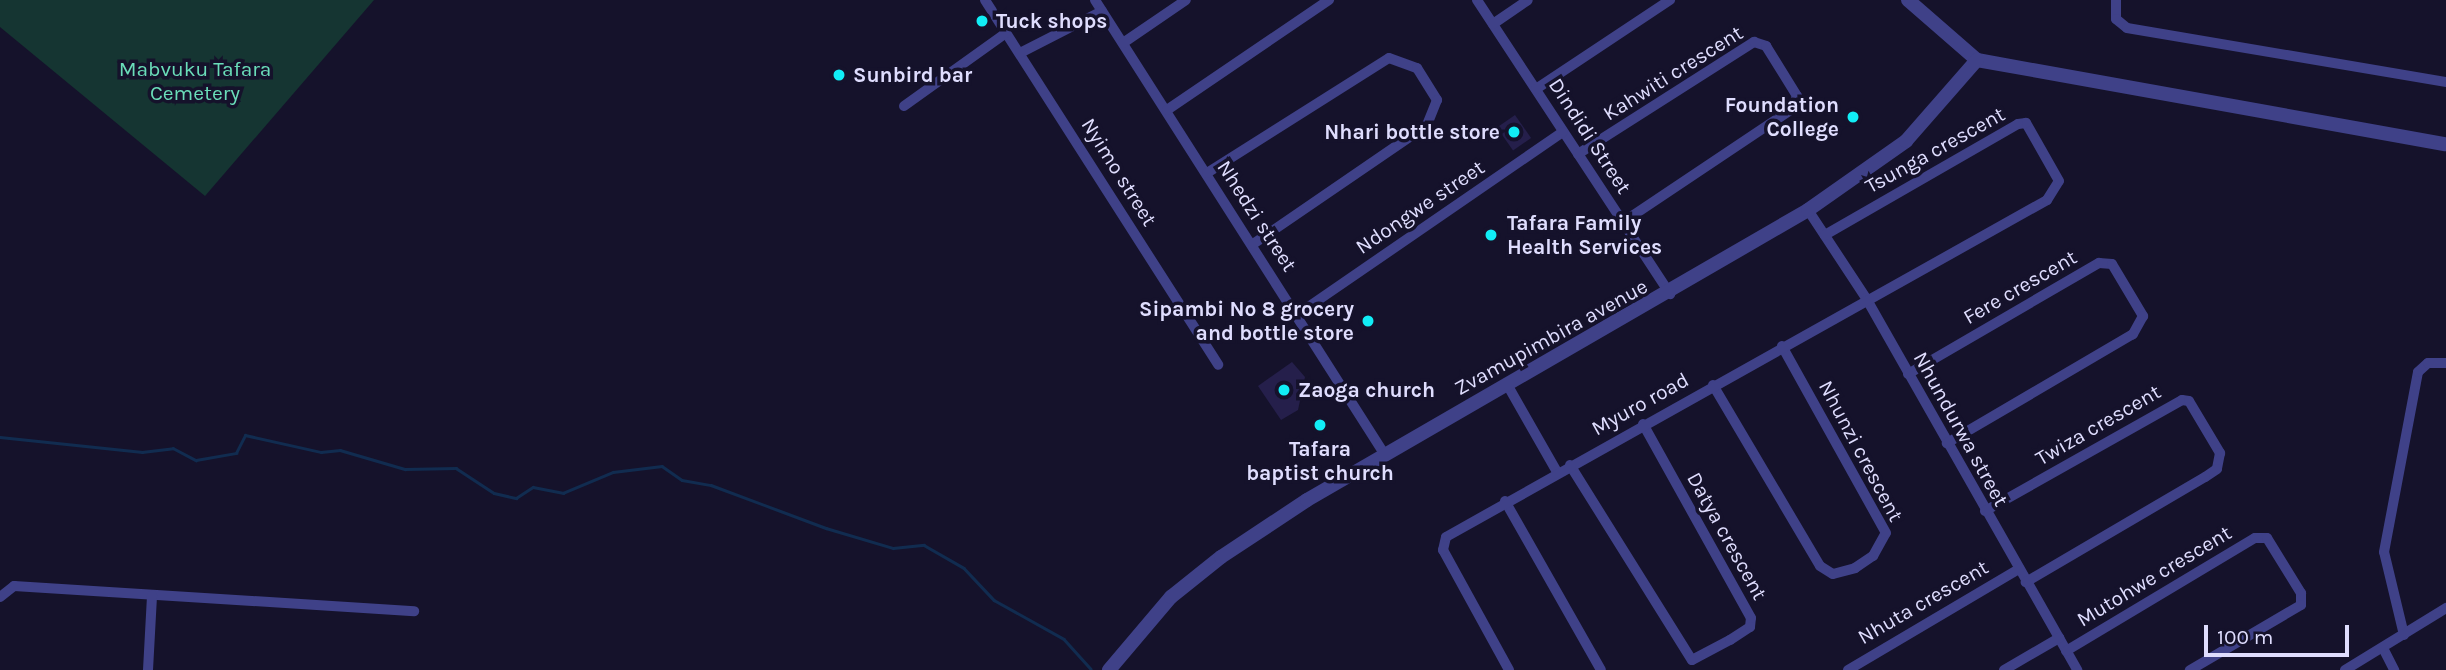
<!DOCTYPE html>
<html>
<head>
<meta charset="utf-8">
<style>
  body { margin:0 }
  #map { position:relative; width:2446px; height:670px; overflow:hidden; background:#15122b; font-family:Karla,sans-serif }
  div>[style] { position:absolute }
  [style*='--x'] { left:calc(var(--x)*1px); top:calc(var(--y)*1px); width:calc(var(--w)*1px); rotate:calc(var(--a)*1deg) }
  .green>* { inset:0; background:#153532 }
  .stream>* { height:2.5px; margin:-1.25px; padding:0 1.25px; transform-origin:1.25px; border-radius:1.25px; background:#112c50 }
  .building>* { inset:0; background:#251f4b; transform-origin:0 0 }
  .minor>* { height:10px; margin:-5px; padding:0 5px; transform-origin:5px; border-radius:5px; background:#3f4188 }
  .tertiary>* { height:14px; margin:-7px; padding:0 7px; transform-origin:7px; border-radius:7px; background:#3f4188 }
  .dots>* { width:19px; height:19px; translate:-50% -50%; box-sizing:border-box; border:4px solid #15122b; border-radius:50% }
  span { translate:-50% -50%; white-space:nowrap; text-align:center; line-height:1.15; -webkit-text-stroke:7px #15122b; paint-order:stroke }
  .poi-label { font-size:21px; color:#dfddfe; font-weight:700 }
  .left { translate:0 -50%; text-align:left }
  .right { translate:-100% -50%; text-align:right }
  .park-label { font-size:21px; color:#6addb9 }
  .street-label { font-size:21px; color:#dfddfe }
  .scale { position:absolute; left:2204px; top:625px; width:145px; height:32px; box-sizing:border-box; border:4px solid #dfddfe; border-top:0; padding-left:9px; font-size:21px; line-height:24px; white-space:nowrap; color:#dfddfe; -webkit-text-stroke:5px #15122b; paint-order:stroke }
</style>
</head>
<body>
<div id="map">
  <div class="green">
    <div style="clip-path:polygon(0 0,374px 0,205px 196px,0 27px)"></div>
  </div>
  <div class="stream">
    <div style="--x:0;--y:437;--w:143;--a:6"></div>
    <div style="--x:142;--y:452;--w:31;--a:-7"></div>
    <div style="--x:173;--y:448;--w:26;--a:28"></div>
    <div style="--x:196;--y:460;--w:41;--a:-9.9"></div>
    <div style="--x:236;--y:453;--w:20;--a:-63"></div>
    <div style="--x:245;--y:435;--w:78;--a:12.6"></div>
    <div style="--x:321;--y:452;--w:19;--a:-6"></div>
    <div style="--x:340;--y:450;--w:68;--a:16.3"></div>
    <div style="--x:405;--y:469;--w:51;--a:-1.1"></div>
    <div style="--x:456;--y:468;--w:45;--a:33.3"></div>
    <div style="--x:494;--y:493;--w:23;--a:13"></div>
    <div style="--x:516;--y:498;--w:20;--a:-33"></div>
    <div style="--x:533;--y:487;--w:31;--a:11"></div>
    <div style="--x:563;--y:493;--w:54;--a:-22.8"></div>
    <div style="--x:613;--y:472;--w:49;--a:-7"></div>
    <div style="--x:662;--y:466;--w:24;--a:35"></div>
    <div style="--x:682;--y:480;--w:29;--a:10"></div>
    <div style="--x:711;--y:485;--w:123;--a:20.5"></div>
    <div style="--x:826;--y:528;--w:70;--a:16.6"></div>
    <div style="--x:893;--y:548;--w:31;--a:-6"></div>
    <div style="--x:924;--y:545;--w:46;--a:29.9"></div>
    <div style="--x:964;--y:568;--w:44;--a:46.8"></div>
    <div style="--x:994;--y:600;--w:80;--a:29.1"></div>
    <div style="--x:1064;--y:639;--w:40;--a:48"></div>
  </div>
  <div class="building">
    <div style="left:1515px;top:115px;width:28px;height:22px;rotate:55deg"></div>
    <div style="clip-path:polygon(1292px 362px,1305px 377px,1298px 410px,1281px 420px,1258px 386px)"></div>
  </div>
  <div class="minor">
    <div style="--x:985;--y:0;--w:433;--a:57.4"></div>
    <div style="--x:1095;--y:0;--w:540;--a:57.49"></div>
    <div style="--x:1477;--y:0;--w:352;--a:56.7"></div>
    <div style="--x:2116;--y:0;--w:19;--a:90"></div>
    <div style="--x:2116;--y:19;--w:14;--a:39"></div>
    <div style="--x:2127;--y:28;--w:324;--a:9.6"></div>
    <div style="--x:1493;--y:24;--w:42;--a:-34.4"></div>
    <div style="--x:1123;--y:43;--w:76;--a:-34.3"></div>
    <div style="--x:1020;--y:53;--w:92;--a:-27.1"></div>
    <div style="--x:1536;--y:89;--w:161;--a:-33.6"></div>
    <div style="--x:904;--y:106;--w:125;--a:-35.6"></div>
    <div style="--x:1167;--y:110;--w:196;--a:-34.2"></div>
    <div style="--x:1578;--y:154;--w:209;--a:-32.5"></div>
    <div style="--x:1754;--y:42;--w:13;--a:18"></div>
    <div style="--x:1766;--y:46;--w:59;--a:58.2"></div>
    <div style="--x:1797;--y:96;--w:14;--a:111"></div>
    <div style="--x:1792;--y:109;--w:203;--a:146.2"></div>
    <div style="--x:1207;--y:173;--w:215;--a:-32.3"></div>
    <div style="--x:1389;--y:58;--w:30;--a:20"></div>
    <div style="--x:1417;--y:68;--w:38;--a:58"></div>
    <div style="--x:1437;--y:100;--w:27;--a:112"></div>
    <div style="--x:1427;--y:125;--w:211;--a:145.6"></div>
    <div style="--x:1808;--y:210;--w:105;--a:56.6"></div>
    <div style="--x:1866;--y:298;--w:428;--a:60.4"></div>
    <div style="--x:1298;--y:314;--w:321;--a:-34.5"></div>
    <div style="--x:1908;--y:374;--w:221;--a:-30.2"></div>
    <div style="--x:2099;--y:263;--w:13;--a:4"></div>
    <div style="--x:2112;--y:264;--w:61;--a:59.2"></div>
    <div style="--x:2143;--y:316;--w:21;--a:119"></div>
    <div style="--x:2133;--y:334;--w:216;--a:149.6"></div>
    <div style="--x:1713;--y:385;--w:210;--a:59.4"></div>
    <div style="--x:1820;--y:566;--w:15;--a:32"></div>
    <div style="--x:1833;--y:574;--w:23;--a:-15"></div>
    <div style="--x:1855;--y:568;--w:22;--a:-34"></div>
    <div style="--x:1873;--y:556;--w:26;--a:-61"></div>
    <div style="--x:1886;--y:533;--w:214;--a:-119.1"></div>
    <div style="--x:1508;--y:386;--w:99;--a:60.3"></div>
    <div style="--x:1570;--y:465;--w:230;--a:58"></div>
    <div style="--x:1692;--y:660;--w:43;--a:-27.8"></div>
    <div style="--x:1730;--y:640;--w:24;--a:-33"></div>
    <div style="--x:1750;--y:627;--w:9;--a:-84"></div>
    <div style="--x:1751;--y:618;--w:222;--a:-119.1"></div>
    <div style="--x:1505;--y:501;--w:194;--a:60.4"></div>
    <div style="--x:1985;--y:511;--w:226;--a:-29.4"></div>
    <div style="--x:2182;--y:400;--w:7;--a:8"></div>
    <div style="--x:2189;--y:401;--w:61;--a:59.2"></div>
    <div style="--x:2220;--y:453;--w:16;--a:101"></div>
    <div style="--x:2217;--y:469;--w:14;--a:146"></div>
    <div style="--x:2205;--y:477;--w:208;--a:149.6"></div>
    <div style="--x:0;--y:597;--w:18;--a:-38"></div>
    <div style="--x:14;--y:586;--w:401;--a:3.6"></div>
    <div style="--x:2404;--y:635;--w:85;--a:-103.5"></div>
    <div style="--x:2384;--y:552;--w:183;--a:-79.3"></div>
    <div style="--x:2418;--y:372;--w:13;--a:-42"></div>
    <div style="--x:2428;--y:363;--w:18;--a:0"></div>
    <div style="--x:2383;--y:648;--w:25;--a:63"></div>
    <div style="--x:2066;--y:651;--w:220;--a:-30.9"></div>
    <div style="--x:2255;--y:538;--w:12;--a:0"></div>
    <div style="--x:2267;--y:538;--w:65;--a:58.3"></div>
    <div style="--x:2301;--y:593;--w:12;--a:90"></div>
    <div style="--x:2301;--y:605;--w:129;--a:149.6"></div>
    <div style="--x:148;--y:670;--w:75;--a:-86.9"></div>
    <div style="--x:1509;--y:670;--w:137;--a:-118.8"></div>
    <div style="--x:1443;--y:550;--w:13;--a:-77"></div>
    <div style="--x:1446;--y:537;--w:689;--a:-29.28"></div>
    <div style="--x:2047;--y:200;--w:22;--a:-58"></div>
    <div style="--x:2059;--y:181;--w:67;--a:-119.6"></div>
    <div style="--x:2026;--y:123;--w:8;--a:173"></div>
    <div style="--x:2018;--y:124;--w:223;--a:150.1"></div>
    <div style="--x:1848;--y:670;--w:199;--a:-30.6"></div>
    <div style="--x:2004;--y:670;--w:64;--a:-30.2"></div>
    <div style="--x:2345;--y:670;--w:119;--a:-31.5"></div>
  </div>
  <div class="tertiary">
    <div style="--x:1908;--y:0;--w:91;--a:41"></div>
    <div style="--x:1977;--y:60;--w:476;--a:10.2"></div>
    <div style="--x:1109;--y:670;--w:96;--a:-49.7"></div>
    <div style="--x:1171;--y:597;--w:64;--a:-38.7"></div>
    <div style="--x:1221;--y:557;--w:103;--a:-33.5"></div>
    <div style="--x:1307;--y:500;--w:579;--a:-30.06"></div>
    <div style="--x:1808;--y:210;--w:120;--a:-35.1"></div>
    <div style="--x:1906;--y:141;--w:108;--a:-48.8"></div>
  </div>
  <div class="dots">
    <div style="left:982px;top:21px;background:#11edf6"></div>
    <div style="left:839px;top:75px;background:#11edf6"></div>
    <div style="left:1853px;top:117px;background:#11edf6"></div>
    <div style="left:1514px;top:132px;background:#11edf6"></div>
    <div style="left:1491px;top:235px;background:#11edf6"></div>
    <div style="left:1368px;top:321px;background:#11edf6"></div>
    <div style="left:1284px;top:390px;background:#11edf6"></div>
    <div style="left:1320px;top:425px;background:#11edf6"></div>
  </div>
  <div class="poi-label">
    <span class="left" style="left:996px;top:21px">Tuck shops</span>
    <span class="left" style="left:853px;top:75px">Sunbird bar</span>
    <span class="right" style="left:1839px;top:117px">Foundation<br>College</span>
    <span class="right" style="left:1500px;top:132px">Nhari bottle store</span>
    <span class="left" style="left:1507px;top:235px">Tafara Family<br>Health Services</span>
    <span class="right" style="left:1354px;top:321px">Sipambi No 8 grocery<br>and bottle store</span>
    <span class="left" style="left:1298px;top:390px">Zaoga church</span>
    <span style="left:1320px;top:461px">Tafara<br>baptist church</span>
  </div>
  <div class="park-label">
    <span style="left:195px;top:81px">Mabvuku Tafara<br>Cemetery</span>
  </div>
  <div class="street-label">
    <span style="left:1673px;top:73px;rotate:-32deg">Kahwiti crescent</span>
    <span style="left:1590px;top:136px;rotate:57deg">Dindidi Street</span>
    <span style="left:1935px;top:150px;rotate:-29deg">Tsunga crescent</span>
    <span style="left:1119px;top:172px;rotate:58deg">Nyimo street</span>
    <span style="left:1420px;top:207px;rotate:-34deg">Ndongwe street</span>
    <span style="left:1257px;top:216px;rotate:57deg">Nhedzi street</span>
    <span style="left:2020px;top:287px;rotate:-30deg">Fere crescent</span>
    <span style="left:1551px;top:337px;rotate:-29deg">Zvamupimbira avenue</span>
    <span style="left:1640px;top:404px;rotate:-29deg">Myuro road</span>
    <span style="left:2098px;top:425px;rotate:-30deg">Twiza crescent</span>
    <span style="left:1961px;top:429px;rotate:61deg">Nhundurwa street</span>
    <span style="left:1861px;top:451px;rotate:62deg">Nhunzi crescent</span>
    <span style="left:1727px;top:536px;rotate:61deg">Datya crescent</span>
    <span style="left:2154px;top:576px;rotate:-31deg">Mutohwe crescent</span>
    <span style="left:1923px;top:602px;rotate:-30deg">Nhuta crescent</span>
  </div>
  <div class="scale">100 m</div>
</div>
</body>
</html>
